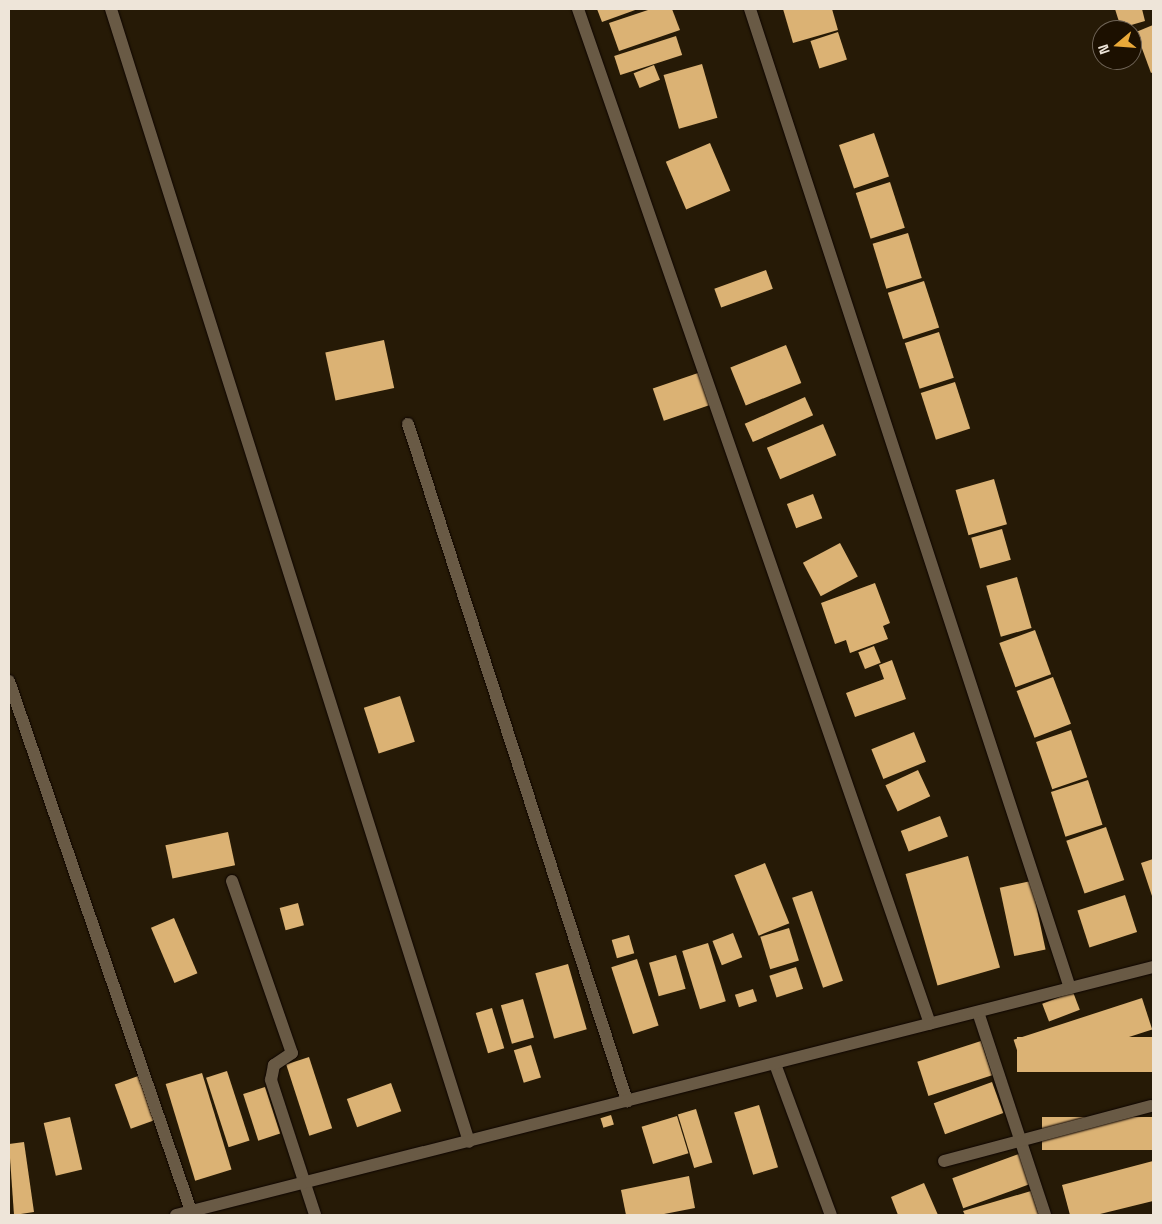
<!DOCTYPE html>
<html>
<head>
<meta charset="utf-8">
<style>
  body { margin:0 }
  #map { position:relative; width:1162px; height:1224px; overflow:hidden; background:#261a06; font-family:"Space Grotesk",sans-serif }
  div>[style] { position:absolute }
  [style*='--x'] { left:calc(var(--x)*1px); top:calc(var(--y)*1px); width:calc(var(--w)*1px); rotate:calc(var(--a)*1deg) }
  .building>* { inset:0; background:#dbb274; transform-origin:0 0 }
  .roads { filter:drop-shadow(0 0 1px #0e0500) drop-shadow(0 0 1px #0e0500) }
  .street>* { height:12px; margin:-6px; padding:0 6px; transform-origin:6px; border-radius:6px; background:#695a45 }
  .secondary>* { height:12px; margin:-6px; padding:0 6px; transform-origin:6px; border-radius:6px; background:#695a45 }
  span { translate:-50% -50%; white-space:nowrap; text-align:center; line-height:1.15; -webkit-text-stroke:5px #1c1000; paint-order:stroke }
  .frame { position:absolute; inset:0; border:10px solid #eee5d9; pointer-events:none }
  .north { position:absolute; left:1092px; top:20px; width:50px; height:50px; box-sizing:border-box; background:#1c1000; border:1px solid #706557; border-radius:50%; rotate:252deg; font-size:14px; font-weight:700; line-height:20px; text-align:center; color:#eee5d9 }
  .north::after { content:''; display:block; margin:auto; width:18px; height:22px; background:#eaaa39; clip-path:polygon(50% 0,100% 100%,50% 72%,0 100%) }
</style>
</head>
<body>
<div id="map">
  <div class="building">
    <div style="clip-path:polygon(597px 9px,638px 9px,602px 22px)"></div>
    <div style="clip-path:polygon(651px 9px,672px 9px,680px 30px,619px 51px,609px 23px)"></div>
    <div style="clip-path:polygon(783px 9px,832px 9px,838px 30px,793px 43px)"></div>
    <div style="clip-path:polygon(1115px 9px,1142px 9px,1145px 21px,1121px 28px)"></div>
    <div style="clip-path:polygon(1153px 25px,1153px 72px,1151px 73px,1136px 32px)"></div>
    <div style="left:838px;top:32px;width:29px;height:29px;rotate:72deg"></div>
    <div style="left:676px;top:36px;width:20px;height:65px;rotate:72deg"></div>
    <div style="left:702px;top:64px;width:56px;height:40px;rotate:74deg"></div>
    <div style="left:654px;top:65px;width:16px;height:22px;rotate:68deg"></div>
    <div style="left:874px;top:133px;width:46px;height:37px;rotate:71deg"></div>
    <div style="left:710px;top:143px;width:52px;height:48px;rotate:67deg"></div>
    <div style="left:890px;top:182px;width:48px;height:36px;rotate:72deg"></div>
    <div style="left:908px;top:233px;width:47px;height:37px;rotate:73deg"></div>
    <div style="left:766px;top:270px;width:20px;height:55px;rotate:70deg"></div>
    <div style="left:924px;top:281px;width:49px;height:38px;rotate:72deg"></div>
    <div style="left:939px;top:332px;width:48px;height:36px;rotate:72deg"></div>
    <div style="left:384px;top:340px;width:49px;height:60px;rotate:78deg"></div>
    <div style="left:786px;top:345px;width:41px;height:60px;rotate:68deg"></div>
    <div style="left:701px;top:372px;width:34px;height:51px;rotate:71deg"></div>
    <div style="left:955px;top:382px;width:49px;height:36px;rotate:72deg"></div>
    <div style="left:805px;top:397px;width:20px;height:66px;rotate:66deg"></div>
    <div style="left:823px;top:424px;width:34px;height:61px;rotate:67deg"></div>
    <div style="left:994px;top:479px;width:47px;height:40px;rotate:74deg"></div>
    <div style="left:813px;top:494px;width:26px;height:28px;rotate:69deg"></div>
    <div style="left:1002px;top:529px;width:32px;height:32px;rotate:74deg"></div>
    <div style="left:840px;top:543px;width:38px;height:42px;rotate:62deg"></div>
    <div style="left:1017px;top:577px;width:53px;height:32px;rotate:74deg"></div>
    <div style="clip-path:polygon(875px 583px,890px 623px,883px 626px,888px 639px,850px 653px,846px 640px,835px 644px,821px 603px)"></div>
    <div style="left:1035px;top:630px;width:47px;height:38px;rotate:70deg"></div>
    <div style="left:874px;top:646px;width:18px;height:17px;rotate:68deg"></div>
    <div style="clip-path:polygon(892px 660px,906px 699px,855px 717px,846px 693px,884px 679px,879px 665px)"></div>
    <div style="left:1053px;top:677px;width:50px;height:39px;rotate:69deg"></div>
    <div style="left:400px;top:696px;width:48px;height:38px;rotate:72deg"></div>
    <div style="left:1071px;top:730px;width:50px;height:37px;rotate:71deg"></div>
    <div style="left:914px;top:732px;width:32px;height:46px;rotate:68deg"></div>
    <div style="left:918px;top:770px;width:29px;height:36px;rotate:65deg"></div>
    <div style="left:1088px;top:780px;width:47px;height:39px;rotate:72deg"></div>
    <div style="left:940px;top:816px;width:22px;height:42px;rotate:69deg"></div>
    <div style="left:1106px;top:827px;width:56px;height:42px;rotate:71deg"></div>
    <div style="left:228px;top:832px;width:34px;height:64px;rotate:78deg"></div>
    <div style="left:968px;top:856px;width:116px;height:65px;rotate:74deg"></div>
    <div style="clip-path:polygon(1153px 859px,1153px 899px,1141px 863px)"></div>
    <div style="left:765px;top:863px;width:65px;height:33px;rotate:68deg"></div>
    <div style="left:1031px;top:881px;width:70px;height:32px;rotate:78deg"></div>
    <div style="left:812px;top:891px;width:95px;height:21px;rotate:71deg"></div>
    <div style="left:1125px;top:895px;width:39px;height:50px;rotate:72deg"></div>
    <div style="left:298px;top:903px;width:23px;height:19px;rotate:75deg"></div>
    <div style="left:174px;top:918px;width:60px;height:25px;rotate:67deg"></div>
    <div style="left:789px;top:928px;width:34px;height:30px;rotate:73deg"></div>
    <div style="left:733px;top:933px;width:26px;height:22px;rotate:69deg"></div>
    <div style="left:629px;top:935px;width:19px;height:18px;rotate:74deg"></div>
    <div style="left:708px;top:943px;width:61px;height:27px;rotate:73deg"></div>
    <div style="left:676px;top:955px;width:35px;height:28px;rotate:74deg"></div>
    <div style="left:637px;top:959px;width:70px;height:27px;rotate:72deg"></div>
    <div style="left:568px;top:964px;width:68px;height:34px;rotate:74deg"></div>
    <div style="left:796px;top:967px;width:23px;height:28px;rotate:72deg"></div>
    <div style="left:753px;top:989px;width:13px;height:19px;rotate:72deg"></div>
    <div style="left:1073px;top:992px;width:19px;height:33px;rotate:69deg"></div>
    <div style="left:1142px;top:998px;width:33px;height:135px;rotate:72deg"></div>
    <div style="left:523px;top:999px;width:40px;height:23px;rotate:74deg"></div>
    <div style="left:492px;top:1008px;width:42px;height:17px;rotate:73deg"></div>
    <div style="left:1153px;top:1037px;width:35px;height:136px;rotate:90deg"></div>
    <div style="left:981px;top:1041px;width:36px;height:67px;rotate:72deg"></div>
    <div style="left:531px;top:1045px;width:34px;height:18px;rotate:73deg"></div>
    <div style="left:309px;top:1057px;width:75px;height:24px;rotate:72deg"></div>
    <div style="left:227px;top:1071px;width:73px;height:22px;rotate:72deg"></div>
    <div style="left:202px;top:1073px;width:101px;height:38px;rotate:73deg"></div>
    <div style="left:141px;top:1075px;width:47px;height:28px;rotate:70deg"></div>
    <div style="left:992px;top:1082px;width:33px;height:62px;rotate:70deg"></div>
    <div style="left:391px;top:1083px;width:30px;height:47px;rotate:70deg"></div>
    <div style="left:265px;top:1087px;width:49px;height:23px;rotate:72deg"></div>
    <div style="left:759px;top:1105px;width:65px;height:26px;rotate:73deg"></div>
    <div style="left:696px;top:1109px;width:56px;height:19px;rotate:73deg"></div>
    <div style="left:611px;top:1115px;width:10px;height:11px;rotate:73deg"></div>
    <div style="left:677px;top:1116px;width:39px;height:37px;rotate:73deg"></div>
    <div style="left:70px;top:1117px;width:54px;height:27px;rotate:77deg"></div>
    <div style="left:1153px;top:1117px;width:33px;height:111px;rotate:90deg"></div>
    <div style="clip-path:polygon(24px 1142px,34px 1212px,14px 1215px,9px 1144px)"></div>
    <div style="left:1019px;top:1154px;width:32px;height:71px;rotate:70deg"></div>
    <div style="clip-path:polygon(1153px 1161px,1153px 1201px,1096px 1215px,1070px 1215px,1062px 1185px)"></div>
    <div style="clip-path:polygon(689px 1176px,695px 1208px,659px 1215px,626px 1215px,621px 1190px)"></div>
    <div style="clip-path:polygon(924px 1183px,938px 1215px,898px 1215px,891px 1197px)"></div>
    <div style="clip-path:polygon(1031px 1191px,1039px 1215px,965px 1215px,963px 1211px)"></div>
  </div>
  <div class="roads">
    <div class="street">
      <div style="--x:111;--y:9;--w:1188;--a:72.46"></div>
      <div style="--x:578;--y:9;--w:1074;--a:70.87"></div>
      <div style="--x:750;--y:9;--w:1030;--a:71.9"></div>
      <div style="--x:408;--y:424;--w:712;--a:72.07"></div>
      <div style="--x:9;--y:681;--w:560;--a:71.05"></div>
      <div style="--x:232;--y:881;--w:182;--a:70.8"></div>
      <div style="--x:292;--y:1053;--w:22;--a:146"></div>
      <div style="--x:274;--y:1065;--w:15;--a:101"></div>
      <div style="--x:271;--y:1080;--w:142;--a:71.9"></div>
      <div style="--x:978;--y:1012;--w:214;--a:71.7"></div>
      <div style="--x:775;--y:1064;--w:161;--a:69.7"></div>
      <div style="--x:944;--y:1161;--w:214;--a:-14.9"></div>
    </div>
    <div class="secondary">
      <div style="--x:176;--y:1215;--w:1008;--a:-14.24"></div>
    </div>
  </div>
  <div class="frame"></div>
  <div class="north">N</div>
</div>
</body>
</html>
